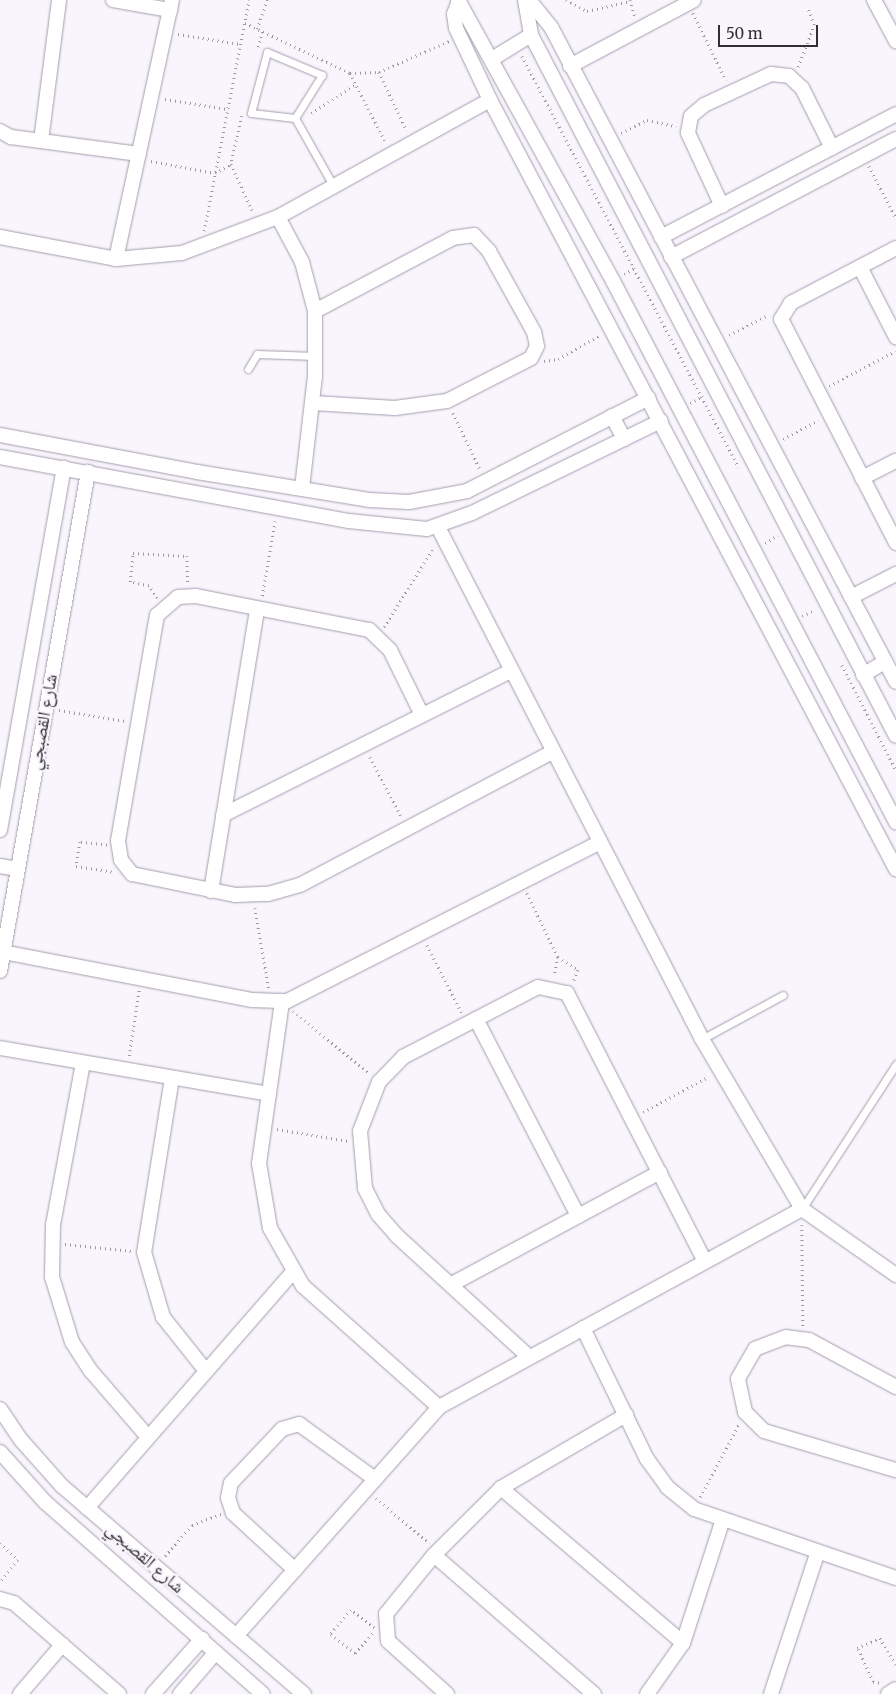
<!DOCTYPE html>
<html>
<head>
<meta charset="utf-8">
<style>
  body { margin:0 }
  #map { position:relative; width:896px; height:1694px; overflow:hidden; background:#f9f5fd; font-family:Merriweather,"Noto Naskh Arabic",serif }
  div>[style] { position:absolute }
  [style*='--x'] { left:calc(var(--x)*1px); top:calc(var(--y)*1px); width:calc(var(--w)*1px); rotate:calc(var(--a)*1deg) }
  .path>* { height:2.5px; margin-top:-1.25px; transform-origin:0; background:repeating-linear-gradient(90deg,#9d99a0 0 1px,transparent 0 5px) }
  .roads { filter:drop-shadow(0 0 1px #a59cae) drop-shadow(0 0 1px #a59cae) }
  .lane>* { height:7px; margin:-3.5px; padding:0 3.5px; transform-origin:3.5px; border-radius:3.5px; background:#fff }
  .street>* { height:14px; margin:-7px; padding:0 7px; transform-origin:7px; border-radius:7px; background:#fff }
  span { translate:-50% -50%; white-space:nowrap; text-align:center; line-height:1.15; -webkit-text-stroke:4.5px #f9f5fd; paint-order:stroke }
  .street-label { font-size:18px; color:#322e35 }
  .scale { position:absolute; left:718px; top:25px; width:100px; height:22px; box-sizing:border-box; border:2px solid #322e35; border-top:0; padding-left:6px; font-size:15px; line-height:18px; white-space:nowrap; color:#322e35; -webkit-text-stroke:4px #f9f5fd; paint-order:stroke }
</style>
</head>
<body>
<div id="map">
  <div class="path">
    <div style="--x:566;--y:0;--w:24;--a:28"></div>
    <div style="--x:587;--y:11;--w:45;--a:-12.8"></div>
    <div style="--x:630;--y:0;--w:17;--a:73"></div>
    <div style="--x:693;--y:13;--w:75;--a:63.8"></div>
    <div style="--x:245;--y:23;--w:116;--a:25.5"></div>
    <div style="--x:350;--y:73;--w:29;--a:-2"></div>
    <div style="--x:379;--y:72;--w:77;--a:-23.9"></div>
    <div style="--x:257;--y:29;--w:31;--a:-71"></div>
    <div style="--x:178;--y:34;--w:63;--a:9.2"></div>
    <div style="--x:258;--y:47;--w:16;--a:-75"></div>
    <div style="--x:522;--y:56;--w:465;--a:62.2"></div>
    <div style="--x:798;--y:67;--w:45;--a:-69.1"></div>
    <div style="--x:814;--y:25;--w:19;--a:-111"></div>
    <div style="--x:379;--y:72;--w:65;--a:64.6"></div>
    <div style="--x:350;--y:73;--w:79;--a:62.8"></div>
    <div style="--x:165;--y:99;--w:63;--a:9.2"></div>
    <div style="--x:311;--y:113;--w:54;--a:-32.8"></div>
    <div style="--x:242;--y:116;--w:49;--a:102.9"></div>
    <div style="--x:231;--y:164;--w:53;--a:65.4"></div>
    <div style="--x:621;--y:133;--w:29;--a:-27"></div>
    <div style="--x:647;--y:120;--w:30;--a:12"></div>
    <div style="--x:151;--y:161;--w:65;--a:10.6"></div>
    <div style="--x:215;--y:173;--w:18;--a:-29"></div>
    <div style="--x:869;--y:166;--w:59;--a:62.6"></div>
    <div style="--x:204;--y:231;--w:235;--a:-79"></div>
    <div style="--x:624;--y:274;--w:13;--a:-29"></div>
    <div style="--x:729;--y:335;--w:44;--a:-27.1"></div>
    <div style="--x:544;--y:361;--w:14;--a:-8"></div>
    <div style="--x:558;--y:359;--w:48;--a:-29.7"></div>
    <div style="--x:829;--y:386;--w:75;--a:-27.9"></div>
    <div style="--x:690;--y:403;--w:15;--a:-28"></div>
    <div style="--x:453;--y:413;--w:62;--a:64.3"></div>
    <div style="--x:783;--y:439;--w:40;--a:-28"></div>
    <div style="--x:765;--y:543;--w:15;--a:-32"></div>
    <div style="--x:262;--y:596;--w:76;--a:-80.2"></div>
    <div style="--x:157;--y:598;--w:14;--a:-124"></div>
    <div style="--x:149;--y:586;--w:19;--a:-168"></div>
    <div style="--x:130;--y:582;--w:29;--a:-84"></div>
    <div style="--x:133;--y:553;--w:54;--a:3.2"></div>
    <div style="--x:187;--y:556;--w:28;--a:88"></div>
    <div style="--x:802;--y:616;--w:14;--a:-25"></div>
    <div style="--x:384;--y:627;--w:94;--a:-58"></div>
    <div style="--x:842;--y:665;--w:118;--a:62.8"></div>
    <div style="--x:59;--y:710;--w:67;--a:9.5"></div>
    <div style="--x:370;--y:757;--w:69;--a:62.3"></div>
    <div style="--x:107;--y:845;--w:27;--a:-174"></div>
    <div style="--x:80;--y:842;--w:24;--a:99"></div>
    <div style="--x:76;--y:866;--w:37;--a:9"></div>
    <div style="--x:527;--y:893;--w:71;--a:64.2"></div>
    <div style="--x:558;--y:957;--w:20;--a:101"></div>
    <div style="--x:255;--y:908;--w:82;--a:80.2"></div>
    <div style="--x:427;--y:945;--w:76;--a:62.8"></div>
    <div style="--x:558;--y:957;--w:24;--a:33"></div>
    <div style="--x:578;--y:970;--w:14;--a:111"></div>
    <div style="--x:293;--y:1011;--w:99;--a:39.3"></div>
    <div style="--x:129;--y:1056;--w:67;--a:-81.4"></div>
    <div style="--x:643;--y:1112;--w:74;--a:-28.3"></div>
    <div style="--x:277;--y:1129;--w:72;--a:9.6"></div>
    <div style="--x:802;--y:1225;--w:102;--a:89.4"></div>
    <div style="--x:65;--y:1244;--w:67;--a:6"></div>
    <div style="--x:700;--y:1497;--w:83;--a:-61.9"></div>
    <div style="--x:376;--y:1498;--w:70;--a:40.3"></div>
    <div style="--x:0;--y:1543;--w:25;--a:43"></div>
    <div style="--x:18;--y:1560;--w:29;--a:128"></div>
    <div style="--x:165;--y:1556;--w:41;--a:-48.9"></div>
    <div style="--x:192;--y:1525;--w:31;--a:-21"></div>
    <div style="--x:374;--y:1628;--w:29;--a:-142"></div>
    <div style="--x:351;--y:1610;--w:31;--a:130"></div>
    <div style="--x:331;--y:1634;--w:31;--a:38"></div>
    <div style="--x:355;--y:1653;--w:28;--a:-48"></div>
    <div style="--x:879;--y:1683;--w:6;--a:-171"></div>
    <div style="--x:873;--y:1682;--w:38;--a:-115"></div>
    <div style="--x:857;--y:1648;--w:25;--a:-23"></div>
    <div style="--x:880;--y:1638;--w:31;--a:59"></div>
  </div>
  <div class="roads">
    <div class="lane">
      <div style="--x:295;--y:118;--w:44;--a:-173.5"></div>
      <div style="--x:251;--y:113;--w:63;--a:-75.3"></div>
      <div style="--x:267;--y:52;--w:60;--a:22.7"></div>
      <div style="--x:322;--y:75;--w:51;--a:122.1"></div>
      <div style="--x:295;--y:118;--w:79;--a:60.5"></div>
      <div style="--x:248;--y:369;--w:17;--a:-59"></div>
      <div style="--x:257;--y:354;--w:59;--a:1.9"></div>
      <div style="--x:702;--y:1039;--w:92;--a:-28.5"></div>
      <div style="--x:802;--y:1209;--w:173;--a:-57"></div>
    </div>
    <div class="street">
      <div style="--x:113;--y:0;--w:58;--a:10"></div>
      <div style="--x:458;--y:0;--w:321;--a:61.1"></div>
      <div style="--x:613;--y:281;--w:611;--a:62.39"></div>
      <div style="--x:525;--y:0;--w:36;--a:80"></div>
      <div style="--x:531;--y:35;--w:790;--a:62.49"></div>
      <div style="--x:529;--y:0;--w:35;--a:51"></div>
      <div style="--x:551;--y:27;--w:740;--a:62.22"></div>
      <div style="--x:874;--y:0;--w:47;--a:61.8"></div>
      <div style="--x:459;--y:1;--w:14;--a:111"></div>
      <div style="--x:454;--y:14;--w:14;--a:82"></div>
      <div style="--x:456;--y:28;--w:80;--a:64.7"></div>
      <div style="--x:490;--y:100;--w:870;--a:62.17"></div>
      <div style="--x:492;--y:59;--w:46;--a:-31.6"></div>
      <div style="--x:570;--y:66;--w:140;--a:-28"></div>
      <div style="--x:0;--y:131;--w:13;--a:29"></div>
      <div style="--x:11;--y:137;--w:129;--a:7.6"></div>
      <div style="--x:41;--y:141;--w:142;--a:-82.7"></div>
      <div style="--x:722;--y:206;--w:81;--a:-115"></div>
      <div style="--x:688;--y:133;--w:17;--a:-80"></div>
      <div style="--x:691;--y:116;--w:17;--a:-40"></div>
      <div style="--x:704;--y:105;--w:74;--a:-24.8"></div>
      <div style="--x:771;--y:74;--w:18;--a:6"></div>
      <div style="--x:789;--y:76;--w:18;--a:43"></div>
      <div style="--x:802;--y:88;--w:67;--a:63.4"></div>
      <div style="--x:278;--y:217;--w:51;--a:61.9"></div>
      <div style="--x:302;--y:262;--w:51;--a:75.1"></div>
      <div style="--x:315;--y:311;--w:65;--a:90"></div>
      <div style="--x:315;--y:376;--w:113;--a:96.6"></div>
      <div style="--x:0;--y:237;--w:118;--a:10.7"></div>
      <div style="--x:116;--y:259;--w:66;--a:-5.2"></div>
      <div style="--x:182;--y:253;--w:103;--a:-20.6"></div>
      <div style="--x:278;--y:217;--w:242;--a:-28.9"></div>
      <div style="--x:661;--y:237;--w:265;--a:-27.6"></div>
      <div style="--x:896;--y:248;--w:119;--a:152.4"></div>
      <div style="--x:791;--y:303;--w:19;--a:122"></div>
      <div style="--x:781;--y:319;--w:252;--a:62.8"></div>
      <div style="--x:671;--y:257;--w:254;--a:-27.7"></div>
      <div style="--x:116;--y:259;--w:265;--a:-77.8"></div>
      <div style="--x:860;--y:267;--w:79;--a:62.8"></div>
      <div style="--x:313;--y:403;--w:82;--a:3.5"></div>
      <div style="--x:395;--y:408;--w:52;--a:-7.7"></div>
      <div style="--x:447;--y:401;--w:94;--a:-27.1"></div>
      <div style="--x:531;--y:358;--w:13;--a:-63"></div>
      <div style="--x:537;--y:346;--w:14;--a:-102"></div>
      <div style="--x:534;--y:332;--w:93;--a:-119.1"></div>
      <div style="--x:489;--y:251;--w:22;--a:-133"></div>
      <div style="--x:474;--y:235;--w:21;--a:172"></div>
      <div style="--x:453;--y:238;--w:156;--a:152.1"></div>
      <div style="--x:612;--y:416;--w:26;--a:62"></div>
      <div style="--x:0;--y:435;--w:200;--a:10.6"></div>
      <div style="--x:197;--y:472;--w:174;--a:9.2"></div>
      <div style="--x:369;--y:500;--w:40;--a:2.9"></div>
      <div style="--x:409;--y:502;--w:59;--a:-10.7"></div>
      <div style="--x:467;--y:491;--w:204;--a:-27.1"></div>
      <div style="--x:0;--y:457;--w:355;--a:10.4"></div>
      <div style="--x:349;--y:521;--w:78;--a:5.9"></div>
      <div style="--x:427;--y:529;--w:48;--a:-19.6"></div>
      <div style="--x:472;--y:513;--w:210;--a:-26"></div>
      <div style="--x:862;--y:478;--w:38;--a:-27"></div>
      <div style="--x:438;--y:527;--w:576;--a:62.72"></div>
      <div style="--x:702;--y:1039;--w:197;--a:59.5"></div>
      <div style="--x:802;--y:1209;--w:115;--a:35.1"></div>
      <div style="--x:851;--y:597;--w:51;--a:-27.1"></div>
      <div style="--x:863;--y:675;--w:26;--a:-31"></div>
      <div style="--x:422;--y:715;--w:72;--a:-116.2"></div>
      <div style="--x:390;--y:650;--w:29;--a:-136"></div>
      <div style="--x:369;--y:630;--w:176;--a:-168.9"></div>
      <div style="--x:196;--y:596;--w:18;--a:177"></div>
      <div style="--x:178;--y:597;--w:28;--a:139"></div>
      <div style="--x:157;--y:615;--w:229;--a:99.8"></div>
      <div style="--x:118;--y:841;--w:19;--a:81"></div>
      <div style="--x:121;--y:860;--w:18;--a:52"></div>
      <div style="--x:132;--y:874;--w:105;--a:11.5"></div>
      <div style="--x:235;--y:895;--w:33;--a:-2"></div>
      <div style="--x:268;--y:894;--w:33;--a:-16"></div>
      <div style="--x:300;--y:885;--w:285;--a:-27.8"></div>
      <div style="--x:223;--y:815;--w:321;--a:-26.6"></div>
      <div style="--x:0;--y:830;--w:368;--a:-80"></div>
      <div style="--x:0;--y:866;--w:17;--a:10"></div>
      <div style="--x:211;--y:891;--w:285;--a:-80.7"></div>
      <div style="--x:3;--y:952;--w:254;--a:10.9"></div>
      <div style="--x:252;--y:1000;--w:35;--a:2"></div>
      <div style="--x:287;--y:1001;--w:349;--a:-26.9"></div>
      <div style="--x:0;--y:971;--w:507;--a:-80"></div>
      <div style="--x:282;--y:1002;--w:163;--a:98.1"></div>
      <div style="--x:259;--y:1163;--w:66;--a:80.4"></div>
      <div style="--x:270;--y:1228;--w:67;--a:60.4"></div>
      <div style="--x:303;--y:1286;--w:182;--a:41.7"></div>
      <div style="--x:476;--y:1019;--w:222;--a:62.6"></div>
      <div style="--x:0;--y:1048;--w:273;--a:9.7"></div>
      <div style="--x:83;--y:1063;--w:165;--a:100.5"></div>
      <div style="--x:53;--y:1225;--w:52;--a:91.1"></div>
      <div style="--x:52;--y:1277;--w:68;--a:72.9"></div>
      <div style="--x:72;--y:1342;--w:35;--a:57"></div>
      <div style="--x:91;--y:1371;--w:87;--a:49.2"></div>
      <div style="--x:172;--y:1078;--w:176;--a:99.1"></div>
      <div style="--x:144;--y:1252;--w:68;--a:73.7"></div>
      <div style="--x:163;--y:1317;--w:69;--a:51.5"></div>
      <div style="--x:452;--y:1284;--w:236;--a:-28.3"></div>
      <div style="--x:583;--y:1328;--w:146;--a:64"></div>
      <div style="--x:647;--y:1459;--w:34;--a:54"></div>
      <div style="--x:667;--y:1487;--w:35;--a:39"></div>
      <div style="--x:694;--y:1509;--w:213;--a:18.9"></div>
      <div style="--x:528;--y:1356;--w:178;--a:-137.5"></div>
      <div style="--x:397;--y:1236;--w:29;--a:-131"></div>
      <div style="--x:378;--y:1214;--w:29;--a:-117"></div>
      <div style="--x:365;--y:1188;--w:57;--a:-95"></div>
      <div style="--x:360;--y:1131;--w:53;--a:-68.8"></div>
      <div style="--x:379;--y:1082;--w:35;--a:-46"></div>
      <div style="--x:403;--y:1057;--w:152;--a:-27.4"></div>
      <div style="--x:538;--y:987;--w:30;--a:12"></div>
      <div style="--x:567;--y:993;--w:301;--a:62.8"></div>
      <div style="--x:896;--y:1387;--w:99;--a:-151.6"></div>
      <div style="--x:809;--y:1340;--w:23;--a:-173"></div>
      <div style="--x:786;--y:1337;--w:33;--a:159"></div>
      <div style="--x:755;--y:1349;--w:34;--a:120"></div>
      <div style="--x:738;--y:1379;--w:34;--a:78"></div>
      <div style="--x:745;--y:1412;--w:27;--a:45"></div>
      <div style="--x:764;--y:1431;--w:138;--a:16.5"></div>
      <div style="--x:0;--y:1409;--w:37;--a:56"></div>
      <div style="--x:21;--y:1440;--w:62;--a:48.3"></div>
      <div style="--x:62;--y:1486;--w:319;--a:40.7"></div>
      <div style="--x:0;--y:1452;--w:67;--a:48"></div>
      <div style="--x:45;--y:1502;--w:290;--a:41.4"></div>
      <div style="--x:501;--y:1488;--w:239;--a:40.4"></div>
      <div style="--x:87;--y:1508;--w:313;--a:-48.9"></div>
      <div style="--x:434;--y:1555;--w:212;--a:41"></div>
      <div style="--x:295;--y:1570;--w:84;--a:-137.4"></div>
      <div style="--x:233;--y:1513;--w:16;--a:-108"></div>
      <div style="--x:228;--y:1498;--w:15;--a:-79"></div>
      <div style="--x:231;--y:1483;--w:74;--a:-46.6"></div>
      <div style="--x:282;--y:1429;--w:18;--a:-16"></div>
      <div style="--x:299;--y:1424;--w:94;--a:35.9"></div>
      <div style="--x:0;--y:1599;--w:15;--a:16"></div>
      <div style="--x:14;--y:1603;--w:139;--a:40.9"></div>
      <div style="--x:236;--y:1636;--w:306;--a:-48.4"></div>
      <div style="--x:439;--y:1407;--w:413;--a:-28.6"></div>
      <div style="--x:20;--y:1694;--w:65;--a:-49.4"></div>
      <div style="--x:153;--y:1694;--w:74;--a:-48.3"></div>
      <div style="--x:180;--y:1694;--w:55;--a:-49.4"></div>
      <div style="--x:447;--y:1694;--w:79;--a:-138.1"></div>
      <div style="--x:388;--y:1641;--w:27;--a:-94"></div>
      <div style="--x:386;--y:1614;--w:76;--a:-50.9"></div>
      <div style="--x:434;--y:1555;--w:95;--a:-45"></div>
      <div style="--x:501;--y:1488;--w:145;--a:-30.3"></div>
      <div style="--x:647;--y:1694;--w:62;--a:-54.8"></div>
      <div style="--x:683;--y:1643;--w:127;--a:-72.1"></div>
      <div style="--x:771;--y:1694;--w:147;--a:-71.8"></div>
      <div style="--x:888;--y:1694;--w:9;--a:-32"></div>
    </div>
  </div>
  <div class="street-label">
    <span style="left:43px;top:722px;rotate:-80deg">شارع القصبجي</span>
    <span style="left:145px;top:1558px;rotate:41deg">شارع القصبجي</span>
  </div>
  <div class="scale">50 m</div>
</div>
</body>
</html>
